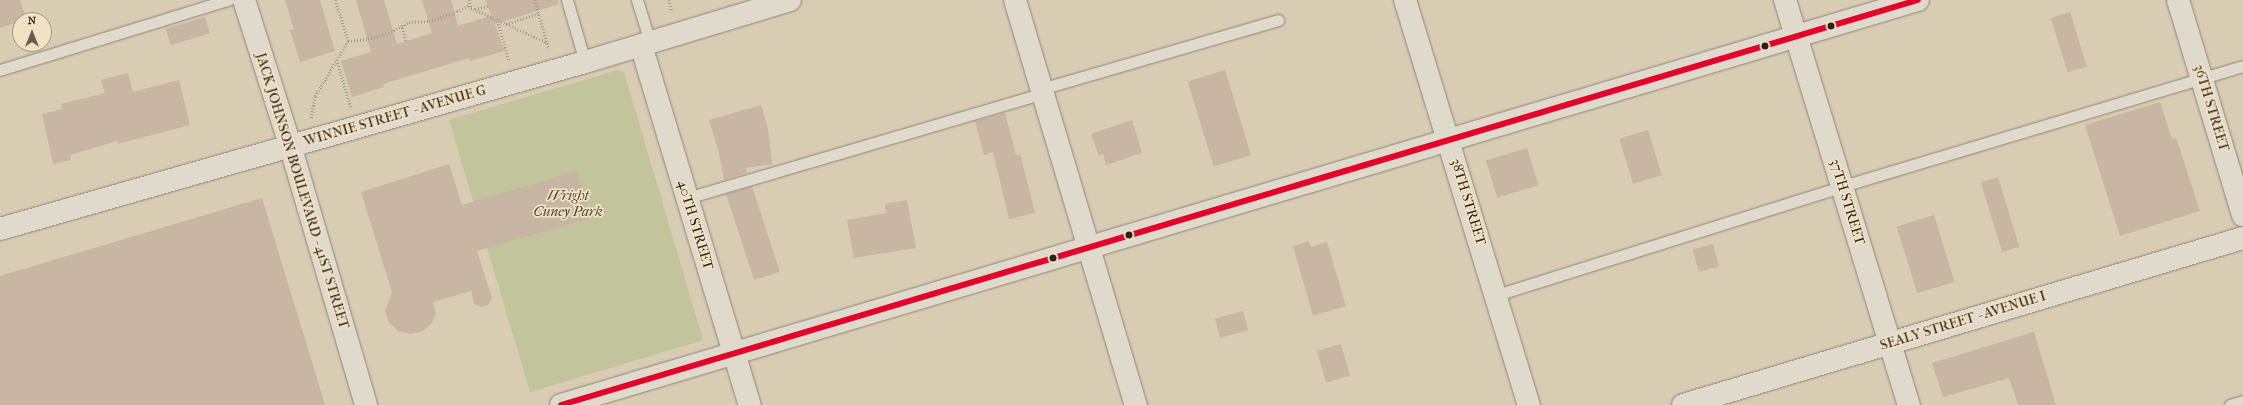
<!DOCTYPE html>
<html>
<head>
<meta charset="utf-8">
<style>
  body { margin:0 }
  #map { position:relative; width:2243px; height:405px; overflow:hidden; background:#d8ccb2; font-family:"IM FELL French Canon",serif }
  div>[style] { position:absolute }
  [style*='--x'] { left:calc(var(--x)*1px); top:calc(var(--y)*1px); width:calc(var(--w)*1px); rotate:calc(var(--a)*1deg) }
  .green>* { inset:0; background:#c2c49c }
  .building>* { inset:0; background:#c8b5a3; transform-origin:0 0 }
  .path>* { height:2.5px; margin-top:-1.25px; transform-origin:0; background:repeating-linear-gradient(90deg,#a19b90 0 1px,transparent 0 3px) }
  .roads { filter:drop-shadow(0 0 1px #8e8676) drop-shadow(0 0 1px #8e8676) }
  .service>* { height:11px; margin:-5.5px; padding:0 5.5px; transform-origin:5.5px; border-radius:5.5px; background:#e0dacd }
  .minor>* { height:22px; margin:-11px; padding:0 11px; transform-origin:11px; border-radius:11px; background:#e0dacd }
  .tertiary>* { height:22px; margin:-11px; padding:0 11px; transform-origin:11px; border-radius:11px; background:#e0dacd }
  .secondary>* { height:22px; margin:-11px; padding:0 11px; transform-origin:11px; border-radius:11px; background:#e0dacd }
  .bus-1>* { height:6px; margin:-3px; padding:0 3px; transform-origin:3px; border-radius:3px; background:#e4002b }
  .dots>* { width:11px; height:11px; translate:-50% -50%; box-sizing:border-box; border:2px solid #f0e2c3; border-radius:50% }
  span { translate:-50% -50%; white-space:nowrap; text-align:center; line-height:1.15; -webkit-text-stroke:3.5px #f0e2c3; paint-order:stroke }
  .street-label { font-size:14px; color:#2d2118 }
  .park-label { font-size:14px; color:#4e4834; font-style:italic }
  .north { position:absolute; left:12px; top:12px; width:40px; height:40px; box-sizing:border-box; background:#f0e2c3; border:1px solid #a2957f; border-radius:50%; rotate:0deg; font-size:11px; font-weight:700; line-height:16px; text-align:center; color:#2d2118 }
  .north::after { content:''; display:block; margin:auto; width:14px; height:18px; background:#695d4e; clip-path:polygon(50% 0,100% 100%,50% 72%,0 100%) }
</style>
</head>
<body>
<div id="map">
  <div class="green">
    <div style="clip-path:polygon(618px 70px,624px 72px,703px 340px,530px 392px,449px 120px)"></div>
  </div>
  <div class="building">
    <div style="clip-path:polygon(0 0,20px 0,26px 19px,0 28px)"></div>
    <div style="clip-path:polygon(285px 0,320px 0,335px 51px,300px 62px,290px 30px,294px 29px)"></div>
    <div style="clip-path:polygon(356px 0,384px 0,397px 44px,432px 33px,422px 0,451px 0,458px 26px,491px 16px,486px 0,558px 0,559px 4px,495px 24px,504px 51px,470px 61px,469px 58px,383px 84px,384px 87px,352px 97px,341px 61px,371px 52px)"></div>
    <div style="left:2070px;top:12px;width:57px;height:20px;rotate:73deg"></div>
    <div style="left:205px;top:17px;width:17px;height:41px;rotate:73deg"></div>
    <div style="left:1225px;top:70px;width:89px;height:39px;rotate:73deg"></div>
    <div style="clip-path:polygon(128px 73px,133px 92px,179px 80px,190px 125px,118px 144px,117px 141px,70px 155px,71px 160px,53px 164px,42px 114px,63px 109px,61px 104px,105px 93px,101px 80px)"></div>
    <div style="clip-path:polygon(2160px 102px,2172px 139px,2176px 137px,2200px 211px,2120px 236px,2085px 125px)"></div>
    <div style="clip-path:polygon(761px 105px,768px 129px,772px 164px,746px 168px,747px 173px,724px 180px,719px 153px,709px 120px)"></div>
    <div style="clip-path:polygon(1005px 113px,1016px 155px,1020px 154px,1035px 213px,1009px 219px,993px 152px,984px 155px,975px 121px)"></div>
    <div style="clip-path:polygon(1132px 120px,1142px 153px,1106px 165px,1103px 154px,1099px 156px,1091px 134px)"></div>
    <div style="left:1648px;top:130px;width:47px;height:30px;rotate:73deg"></div>
    <div style="left:1527px;top:148px;width:39px;height:43px;rotate:73deg"></div>
    <div style="clip-path:polygon(449px 164px,462px 205px,577px 171px,590px 218px,477px 251px,492px 298px,488px 305px,481px 307px,474px 304px,471px 291px,433px 302px,436px 314px,432px 323px,423px 331px,411px 334px,398px 331px,389px 322px,385px 311px,392px 292px,361px 192px)"></div>
    <div style="left:1998px;top:177px;width:73px;height:18px;rotate:73deg"></div>
    <div style="left:752px;top:186px;width:90px;height:27px;rotate:72deg"></div>
    <div style="clip-path:polygon(262px 198px,325px 405px,0 405px,0 276px)"></div>
    <div style="clip-path:polygon(907px 200px,916px 248px,854px 258px,847px 220px,886px 213px,885px 204px)"></div>
    <div style="left:1934px;top:215px;width:70px;height:39px;rotate:73deg"></div>
    <div style="clip-path:polygon(1309px 241px,1311px 247px,1327px 242px,1346px 306px,1313px 316px,1293px 246px)"></div>
    <div style="left:1713px;top:244px;width:23px;height:21px;rotate:75deg"></div>
    <div style="left:1243px;top:311px;width:20px;height:29px;rotate:75deg"></div>
    <div style="clip-path:polygon(2034px 332px,2056px 405px,2018px 405px,2009px 378px,1943px 397px,1932px 363px)"></div>
    <div style="left:1341px;top:344px;width:33px;height:25px;rotate:74deg"></div>
  </div>
  <div class="path">
    <div style="--x:469;--y:0;--w:8;--a:76"></div>
    <div style="--x:471;--y:8;--w:85;--a:24.4"></div>
    <div style="--x:535;--y:0;--w:51;--a:74.1"></div>
    <div style="--x:669;--y:0;--w:12;--a:76"></div>
    <div style="--x:475;--y:9;--w:13;--a:-13"></div>
    <div style="--x:498;--y:21;--w:41;--a:74.6"></div>
    <div style="--x:506;--y:24;--w:35;--a:-18"></div>
    <div style="--x:402;--y:25;--w:16;--a:76"></div>
    <div style="--x:348;--y:41;--w:20;--a:-6"></div>
    <div style="--x:368;--y:39;--w:24;--a:-17"></div>
    <div style="--x:391;--y:32;--w:21;--a:-29"></div>
    <div style="--x:409;--y:22;--w:20;--a:-3"></div>
    <div style="--x:429;--y:21;--w:26;--a:-18"></div>
    <div style="--x:454;--y:13;--w:18;--a:-29"></div>
    <div style="--x:337;--y:60;--w:49;--a:73.4"></div>
    <div style="--x:311;--y:118;--w:22;--a:-80"></div>
    <div style="--x:315;--y:96;--w:64;--a:-59"></div>
    <div style="--x:348;--y:41;--w:43;--a:-107.6"></div>
  </div>
  <div class="roads">
    <div class="service">
      <div style="--x:567;--y:0;--w:65;--a:73.8"></div>
      <div style="--x:637;--y:0;--w:44;--a:72.8"></div>
      <div style="--x:0;--y:70;--w:239;--a:-17.1"></div>
      <div style="--x:1041;--y:89;--w:247;--a:-16.2"></div>
      <div style="--x:687;--y:198;--w:371;--a:-16.4"></div>
      <div style="--x:1496;--y:295;--w:364;--a:-17.4"></div>
      <div style="--x:1843;--y:186;--w:418;--a:-16.7"></div>
      <div style="--x:2230;--y:405;--w:14;--a:-17"></div>
    </div>
    <div class="minor">
      <div style="--x:244;--y:0;--w:152;--a:72.4"></div>
      <div style="--x:290;--y:145;--w:271;--a:73.7"></div>
      <div style="--x:1015;--y:0;--w:423;--a:73.4"></div>
      <div style="--x:1405;--y:0;--w:424;--a:73"></div>
      <div style="--x:2178;--y:0;--w:225;--a:73.2"></div>
      <div style="--x:641;--y:45;--w:376;--a:73.2"></div>
      <div style="--x:0;--y:229;--w:608;--a:-15.93"></div>
      <div style="--x:585;--y:62;--w:214;--a:-16.8"></div>
      <div style="--x:1683;--y:405;--w:584;--a:-16.61"></div>
    </div>
    <div class="tertiary">
      <div style="--x:561;--y:405;--w:1416;--a:-16.62"></div>
    </div>
    <div class="secondary">
      <div style="--x:1785;--y:0;--w:424;--a:73"></div>
    </div>
  </div>
  <div class="bus-1">
    <div style="--x:561;--y:405;--w:1416;--a:-16.62"></div>
  </div>
  <div class="dots">
    <div style="left:1831px;top:26px;background:#2d2118"></div>
    <div style="left:1765px;top:46px;background:#2d2118"></div>
    <div style="left:1129px;top:235px;background:#2d2118"></div>
    <div style="left:1053px;top:258px;background:#2d2118"></div>
  </div>
  <div class="street-label">
    <span style="left:2211px;top:108px;rotate:73deg">36TH STREET</span>
    <span style="left:395px;top:116px;rotate:-16deg">WINNIE STREET - AVENUE G</span>
    <span style="left:302px;top:191px;rotate:73deg">JACK JOHNSON BOULEVARD - 41ST STREET</span>
    <span style="left:1468px;top:202px;rotate:73deg">38TH STREET</span>
    <span style="left:1847px;top:202px;rotate:73deg">37TH STREET</span>
    <span style="left:695px;top:225px;rotate:73deg">40TH STREET</span>
    <span style="left:1963px;top:321px;rotate:-17deg">SEALY STREET - AVENUE I</span>
  </div>
  <div class="park-label">
    <span style="left:568px;top:204px">Wright<br>Cuney Park</span>
  </div>
  <div class="north">N</div>
</div>
</body>
</html>
